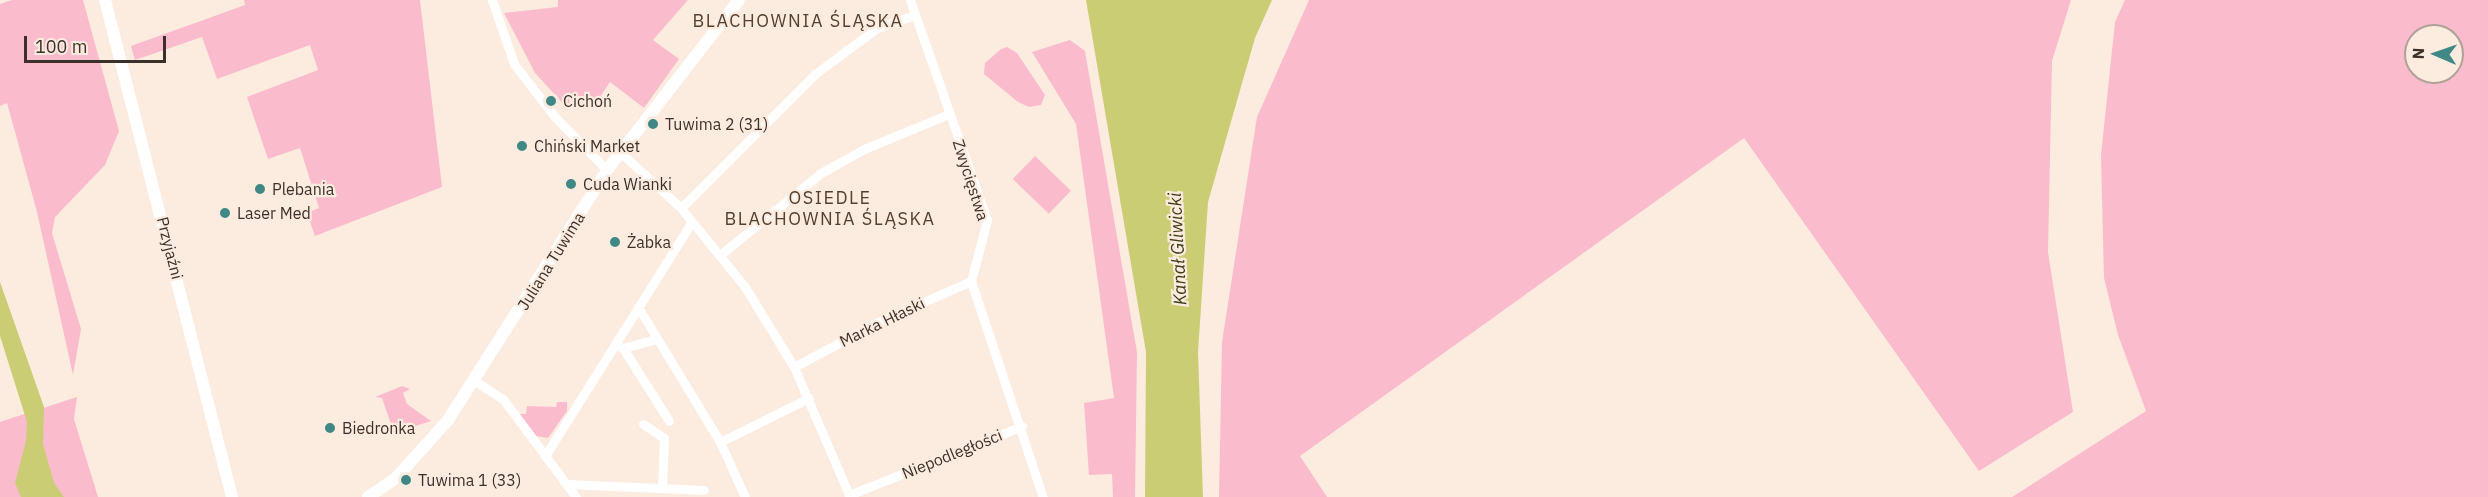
<!DOCTYPE html>
<html>
<head>
<meta charset="utf-8">
<style>
  body { margin:0 }
  #map { position:relative; width:2488px; height:497px; overflow:hidden; background:#fcebdf; font-family:"IBM Plex Sans",sans-serif }
  div>[style] { position:absolute }
  [style*='--x'] { left:calc(var(--x)*1px); top:calc(var(--y)*1px); width:calc(var(--w)*1px); rotate:calc(var(--a)*1deg) }
  .green>* { inset:0; background:#fabccd; transform-origin:0 0 }
  .water>* { inset:0; background:#cacd73 }
  .street>* { height:9px; margin:-4.5px; padding:0 4.5px; transform-origin:4.5px; border-radius:4.5px; background:#fff }
  .secondary>* { height:12px; margin:-6px; padding:0 6px; transform-origin:6px; border-radius:6px; background:#fff }
  .dots>* { width:16px; height:16px; translate:-50% -50%; box-sizing:border-box; border:3px solid #fcebdf; border-radius:50% }
  span { translate:-50% -50%; white-space:nowrap; text-align:center; line-height:1.15; -webkit-text-stroke:4.5px #fcebdf; paint-order:stroke }
  .poi-label { font-size:16px; color:#3c312a }
  .left { translate:0 -50%; text-align:left }
  .street-label { font-size:16px; color:#3c312a }
  .neighbourhood-label { font-size:18px; color:#553f2f; letter-spacing:1.5px }
  .water-label { font-size:18px; color:#3e3f19; font-style:italic }
  .north { position:absolute; left:2404px; top:24px; width:60px; height:60px; box-sizing:border-box; background:#fcebdf; border:2px solid #afa197; border-radius:50%; rotate:272deg; font-size:16px; font-weight:700; line-height:24px; text-align:center; color:#3c312a }
  .north::after { content:''; display:block; margin:auto; width:21px; height:27px; background:#408886; clip-path:polygon(50% 0,100% 100%,50% 72%,0 100%) }
  .scale { position:absolute; left:24px; top:36px; width:142px; height:27px; box-sizing:border-box; border:3px solid #3c312a; border-top:0; padding-left:8px; font-size:18px; line-height:21px; white-space:nowrap; color:#3c312a; -webkit-text-stroke:4px #fcebdf; paint-order:stroke }
</style>
</head>
<body>
<div id="map">
  <div class="green">
    <div style="clip-path:polygon(12px 0,83px 0,119px 131px,105px 165px,55px 217px,52px 233px,81px 329px,73px 375px,37px 212px,7px 103px,0 106px,0 4px)"></div>
    <div style="clip-path:polygon(244px 0,420px 0,442px 187px,315px 236px,307px 213px,319px 208px,300px 148px,268px 159px,247px 97px,318px 70px,310px 45px,217px 79px,202px 37px,135px 60px,131px 46px,245px 5px)"></div>
    <div style="clip-path:polygon(558px 0,688px 0,653px 40px,679px 59px,644px 108px,610px 82px,593px 107px,578px 96px,568px 109px,535px 73px,504px 13px,558px 7px)"></div>
    <div style="clip-path:polygon(1309px 0,2071px 0,2052px 61px,2048px 252px,2073px 412px,1979px 471px,1744px 138px,1300px 456px,1327px 497px,1219px 497px,1222px 342px,1257px 117px)"></div>
    <div style="clip-path:polygon(evenodd,2125px 0,2488px 0,2488px 497px,2012px 497px,2146px 411px,2118px 335px,2104px 278px,2101px 155px,2115px 22px,2125px 0,2416px 36px,2452px 36px,2452px 72px,2416px 72px,2416px 36px)"></div>
    <div style="clip-path:polygon(1070px 40px,1085px 51px,1137px 352px,1135px 497px,1113px 497px,1112px 474px,1089px 475px,1084px 403px,1114px 398px,1076px 124px,1032px 52px)"></div>
    <div style="clip-path:polygon(1001px 49px,1007px 47px,1017px 53px,1045px 95px,1041px 105px,1029px 107px,1018px 102px,984px 74px,985px 63px)"></div>
    <div style="left:1035px;top:156px;width:50px;height:32px;rotate:44deg"></div>
    <div style="clip-path:polygon(402px 386px,410px 389px,403px 393px,407px 404px,431px 421px,394px 433px,382px 398px,375px 397px)"></div>
    <div style="clip-path:polygon(77px 397px,74px 419px,98px 497px,0 497px,0 422px)"></div>
    <div style="clip-path:polygon(557px 402px,567px 402px,567px 411px,548px 438px,536px 436px,518px 414px,526px 414px,527px 406px,556px 407px)"></div>
  </div>
  <div class="water">
    <div style="clip-path:polygon(1086px 0,1272px 0,1255px 38px,1208px 202px,1198px 352px,1203px 497px,1145px 497px,1146px 352px)"></div>
    <div style="clip-path:polygon(0 282px,44px 407px,43px 444px,54px 483px,64px 497px,21px 497px,15px 483px,26px 441px,27px 422px,0 336px)"></div>
  </div>
  <div class="street">
    <div style="--x:492;--y:0;--w:68;--a:71"></div>
    <div style="--x:514;--y:64;--w:67;--a:52.3"></div>
    <div style="--x:555;--y:117;--w:74;--a:45.5"></div>
    <div style="--x:910;--y:0;--w:233;--a:70.7"></div>
    <div style="--x:987;--y:220;--w:63;--a:104.7"></div>
    <div style="--x:971;--y:281;--w:228;--a:71.6"></div>
    <div style="--x:619;--y:151;--w:84;--a:42.6"></div>
    <div style="--x:681;--y:208;--w:102;--a:51"></div>
    <div style="--x:745;--y:287;--w:94;--a:58.5"></div>
    <div style="--x:794;--y:367;--w:142;--a:66.7"></div>
    <div style="--x:681;--y:208;--w:190;--a:-45"></div>
    <div style="--x:815;--y:74;--w:77;--a:-36.6"></div>
    <div style="--x:877;--y:28;--w:40;--a:-18.9"></div>
    <div style="--x:720;--y:255;--w:130;--a:-39.1"></div>
    <div style="--x:821;--y:173;--w:49;--a:-29.2"></div>
    <div style="--x:864;--y:149;--w:92;--a:-22.4"></div>
    <div style="--x:638;--y:307;--w:158;--a:58.7"></div>
    <div style="--x:720;--y:442;--w:60;--a:65.6"></div>
    <div style="--x:615;--y:344;--w:9;--a:27"></div>
    <div style="--x:623;--y:348;--w:86;--a:57.8"></div>
    <div style="--x:623;--y:348;--w:35;--a:-15"></div>
    <div style="--x:794;--y:367;--w:95;--a:-28.2"></div>
    <div style="--x:878;--y:322;--w:102;--a:-23.8"></div>
    <div style="--x:475;--y:381;--w:33;--a:33"></div>
    <div style="--x:503;--y:399;--w:122;--a:53.3"></div>
    <div style="--x:643;--y:424;--w:25;--a:34"></div>
    <div style="--x:664;--y:438;--w:50;--a:92.3"></div>
    <div style="--x:720;--y:442;--w:99;--a:-26.3"></div>
    <div style="--x:545;--y:456;--w:276;--a:-57.9"></div>
    <div style="--x:567;--y:484;--w:137;--a:2.5"></div>
    <div style="--x:849;--y:495;--w:186;--a:-21.7"></div>
  </div>
  <div class="secondary">
    <div style="--x:105;--y:0;--w:513;--a:75.67"></div>
    <div style="--x:368;--y:497;--w:34;--a:-34"></div>
    <div style="--x:396;--y:478;--w:78;--a:-48.1"></div>
    <div style="--x:448;--y:420;--w:296;--a:-57.5"></div>
    <div style="--x:607;--y:170;--w:215;--a:-52.2"></div>
  </div>
  <div class="dots">
    <div style="left:551px;top:101px;background:#408886"></div>
    <div style="left:653px;top:124px;background:#408886"></div>
    <div style="left:522px;top:146px;background:#408886"></div>
    <div style="left:571px;top:184px;background:#408886"></div>
    <div style="left:260px;top:189px;background:#408886"></div>
    <div style="left:225px;top:213px;background:#408886"></div>
    <div style="left:615px;top:242px;background:#408886"></div>
    <div style="left:330px;top:428px;background:#408886"></div>
    <div style="left:406px;top:480px;background:#408886"></div>
  </div>
  <div class="poi-label">
    <span class="left" style="left:563px;top:101px">Cichoń</span>
    <span class="left" style="left:665px;top:124px">Tuwima 2 (31)</span>
    <span class="left" style="left:534px;top:146px">Chiński Market</span>
    <span class="left" style="left:583px;top:184px">Cuda Wianki</span>
    <span class="left" style="left:272px;top:189px">Plebania</span>
    <span class="left" style="left:237px;top:213px">Laser Med</span>
    <span class="left" style="left:627px;top:242px">Żabka</span>
    <span class="left" style="left:342px;top:428px">Biedronka</span>
    <span class="left" style="left:418px;top:480px">Tuwima 1 (33)</span>
  </div>
  <div class="street-label">
    <span style="left:971px;top:180px;rotate:72deg">Zwycięstwa</span>
    <span style="left:170px;top:248px;rotate:76deg">Przyjaźni</span>
    <span style="left:551px;top:261px;rotate:-58deg">Juliana Tuwima</span>
    <span style="left:882px;top:322px;rotate:-26deg">Marka Hłaski</span>
    <span style="left:952px;top:454px;rotate:-22deg">Niepodległości</span>
  </div>
  <div class="neighbourhood-label">
    <span style="left:798px;top:21px">BLACHOWNIA ŚLĄSKA</span>
    <span style="left:830px;top:209px">OSIEDLE<br>BLACHOWNIA ŚLĄSKA</span>
  </div>
  <div class="water-label">
    <span style="left:1178px;top:249px;rotate:-93deg">Kanał Gliwicki</span>
  </div>
  <div class="north">N</div>
  <div class="scale">100 m</div>
</div>
</body>
</html>
